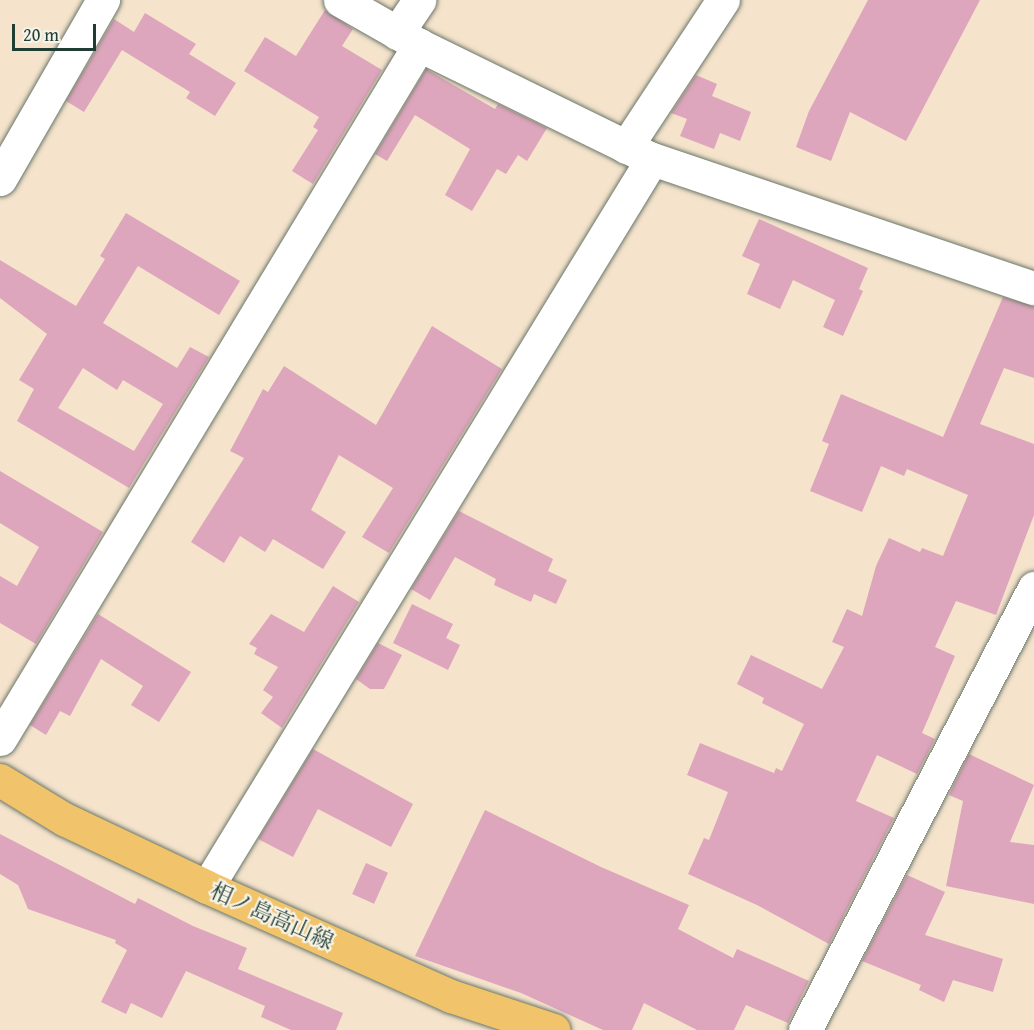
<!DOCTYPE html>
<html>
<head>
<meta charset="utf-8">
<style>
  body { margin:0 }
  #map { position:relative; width:1034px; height:1030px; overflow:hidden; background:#f5e3cc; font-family:"Gentium Book Plus","Noto Serif JP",serif }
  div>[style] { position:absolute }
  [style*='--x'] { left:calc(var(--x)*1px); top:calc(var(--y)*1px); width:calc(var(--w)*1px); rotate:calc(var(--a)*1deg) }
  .building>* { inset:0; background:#dda6bc; transform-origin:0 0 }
  .roads { filter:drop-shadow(0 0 2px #6a7769) drop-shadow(0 0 2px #6a7769) }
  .minor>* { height:33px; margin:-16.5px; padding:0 16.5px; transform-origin:16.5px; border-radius:16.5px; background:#fff }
  .major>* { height:33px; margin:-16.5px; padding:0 16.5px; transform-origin:16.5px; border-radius:16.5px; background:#f1c36a }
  span { translate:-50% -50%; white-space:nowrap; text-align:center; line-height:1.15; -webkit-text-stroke:4.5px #f7f3e8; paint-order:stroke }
  .street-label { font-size:22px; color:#1f3d34 }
  .scale { position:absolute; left:12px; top:24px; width:84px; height:27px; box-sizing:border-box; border:3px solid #1f3d34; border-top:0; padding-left:8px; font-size:18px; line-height:21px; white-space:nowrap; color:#1f3d34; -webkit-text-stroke:4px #f7f3e8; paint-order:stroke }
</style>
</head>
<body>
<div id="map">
  <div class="building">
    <div style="clip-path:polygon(868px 0,980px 0,906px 141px,850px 112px,831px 161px,796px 147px,809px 111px)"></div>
    <div style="clip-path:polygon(325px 10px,353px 29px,342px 46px,382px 70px,313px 184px,292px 171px,318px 130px,313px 127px,319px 117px,244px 71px,265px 37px,296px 56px)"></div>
    <div style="clip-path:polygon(145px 13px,196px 44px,189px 54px,236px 83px,215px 116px,186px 98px,190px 92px,122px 50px,84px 112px,66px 101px,114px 19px,134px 32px)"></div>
    <div style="clip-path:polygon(426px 69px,495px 109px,498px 104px,547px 128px,527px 161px,518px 155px,506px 174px,497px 169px,472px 211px,445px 195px,470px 149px,415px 115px,387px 161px,375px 154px)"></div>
    <div style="clip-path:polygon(696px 75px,717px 84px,712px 96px,751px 112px,740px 141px,720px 133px,714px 149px,680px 136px,687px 119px,671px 113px)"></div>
    <div style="clip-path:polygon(evenodd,126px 213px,240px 281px,219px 315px,138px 266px,103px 323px,177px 368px,190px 347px,209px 357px,129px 488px,17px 421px,34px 389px,19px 380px,47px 334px,0 298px,0 260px,76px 306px,105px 259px,100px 256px,126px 213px,83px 368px,117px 390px,123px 380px,163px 404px,134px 451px,58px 408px,83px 368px)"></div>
    <div style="clip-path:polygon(759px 219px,868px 268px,859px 289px,863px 291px,843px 336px,823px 327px,835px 300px,793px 280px,780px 309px,747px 294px,760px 264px,742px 256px)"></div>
    <div style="clip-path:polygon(1003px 297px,1034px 306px,1034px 378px,1004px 368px,980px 424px,1034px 444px,1034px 515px,996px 615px,956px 601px,935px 647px,955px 656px,922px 733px,935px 739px,917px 774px,877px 755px,856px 801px,894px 818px,829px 944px,757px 905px,688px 874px,704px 838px,709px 840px,728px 792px,687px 775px,700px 743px,774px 773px,776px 768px,782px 771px,804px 724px,762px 703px,764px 698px,737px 684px,751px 655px,822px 689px,844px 647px,832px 642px,847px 609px,862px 616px,876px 566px,889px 538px,920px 552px,922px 548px,943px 556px,968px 495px,907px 469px,904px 476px,881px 466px,862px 512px,810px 491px,829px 444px,822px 441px,841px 394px,943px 437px)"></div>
    <div style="clip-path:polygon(432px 326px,502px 369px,389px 553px,362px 537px,393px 488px,339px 455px,311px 510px,346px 532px,323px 569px,273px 539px,265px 552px,240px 536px,224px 563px,191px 542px,244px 458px,230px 451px,263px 389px,268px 392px,284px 366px,376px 425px)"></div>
    <div style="clip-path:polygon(0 471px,103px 532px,36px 644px,0 623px,0 576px,17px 586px,39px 547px,0 523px)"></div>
    <div style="clip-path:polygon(459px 511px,553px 559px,548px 571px,567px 580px,556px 604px,534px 594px,531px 602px,494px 585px,496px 579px,455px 557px,430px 600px,411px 589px)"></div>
    <div style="clip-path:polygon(333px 586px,359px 602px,282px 728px,261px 713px,273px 697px,263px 690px,278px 667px,254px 654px,257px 648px,249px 644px,271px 614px,304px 632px)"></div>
    <div style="clip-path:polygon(412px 604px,453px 624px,446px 638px,460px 645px,448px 670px,393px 643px)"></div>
    <div style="clip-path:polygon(98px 614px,191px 672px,159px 722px,131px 705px,143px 686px,101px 659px,70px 716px,60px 711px,46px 735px,30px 725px)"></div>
    <div style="clip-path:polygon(378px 643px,402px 655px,384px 689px,370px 689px,356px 679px)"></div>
    <div style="clip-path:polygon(313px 749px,413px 804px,391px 847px,318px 809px,293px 857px,258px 839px)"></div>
    <div style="clip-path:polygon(969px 754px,1034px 785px,1010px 842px,1034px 845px,1034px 904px,946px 886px,963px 801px,949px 795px)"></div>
    <div style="clip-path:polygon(485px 810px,601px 867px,689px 905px,678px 929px,733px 958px,737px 949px,809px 981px,788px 1023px,746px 1005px,734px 1030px,697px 1030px,644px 1003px,632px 1030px,603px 1030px,521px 993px,415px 956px)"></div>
    <div style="clip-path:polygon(0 834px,135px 904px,138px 898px,193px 926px,247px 948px,238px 969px,343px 1013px,336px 1030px,291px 1030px,261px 1017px,265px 1006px,186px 971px,162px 1018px,131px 1003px,126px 1014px,101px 1002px,127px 950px,115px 943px,116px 940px,28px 909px,18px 885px,0 874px)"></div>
    <div style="left:366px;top:863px;width:24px;height:34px;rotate:24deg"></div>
    <div style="clip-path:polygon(907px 875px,945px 892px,925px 935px,1003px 959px,993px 992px,953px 980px,944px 1002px,919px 990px,921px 985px,862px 961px)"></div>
  </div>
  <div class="roads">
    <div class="minor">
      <div style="--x:340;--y:0;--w:91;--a:29.7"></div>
      <div style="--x:419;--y:45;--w:259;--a:26.1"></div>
      <div style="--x:652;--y:159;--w:403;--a:18.7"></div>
      <div style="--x:397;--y:33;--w:40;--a:-56"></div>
      <div style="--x:626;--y:147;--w:176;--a:-56.6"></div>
      <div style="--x:0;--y:179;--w:207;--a:-60.1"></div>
      <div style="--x:0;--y:739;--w:811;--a:-58.88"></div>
      <div style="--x:207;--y:887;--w:853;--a:-58.56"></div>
      <div style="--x:805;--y:1030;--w:498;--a:-62.6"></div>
    </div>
    <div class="major">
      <div style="--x:0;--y:780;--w:75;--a:31.4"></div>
      <div style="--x:64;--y:819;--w:158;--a:25.4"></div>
      <div style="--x:207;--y:887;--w:267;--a:24.1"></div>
      <div style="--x:451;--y:996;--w:108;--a:18.3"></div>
    </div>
  </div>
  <div class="street-label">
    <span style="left:272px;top:916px;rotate:24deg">相ノ島高山線</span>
  </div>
  <div class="scale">20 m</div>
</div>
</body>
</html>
